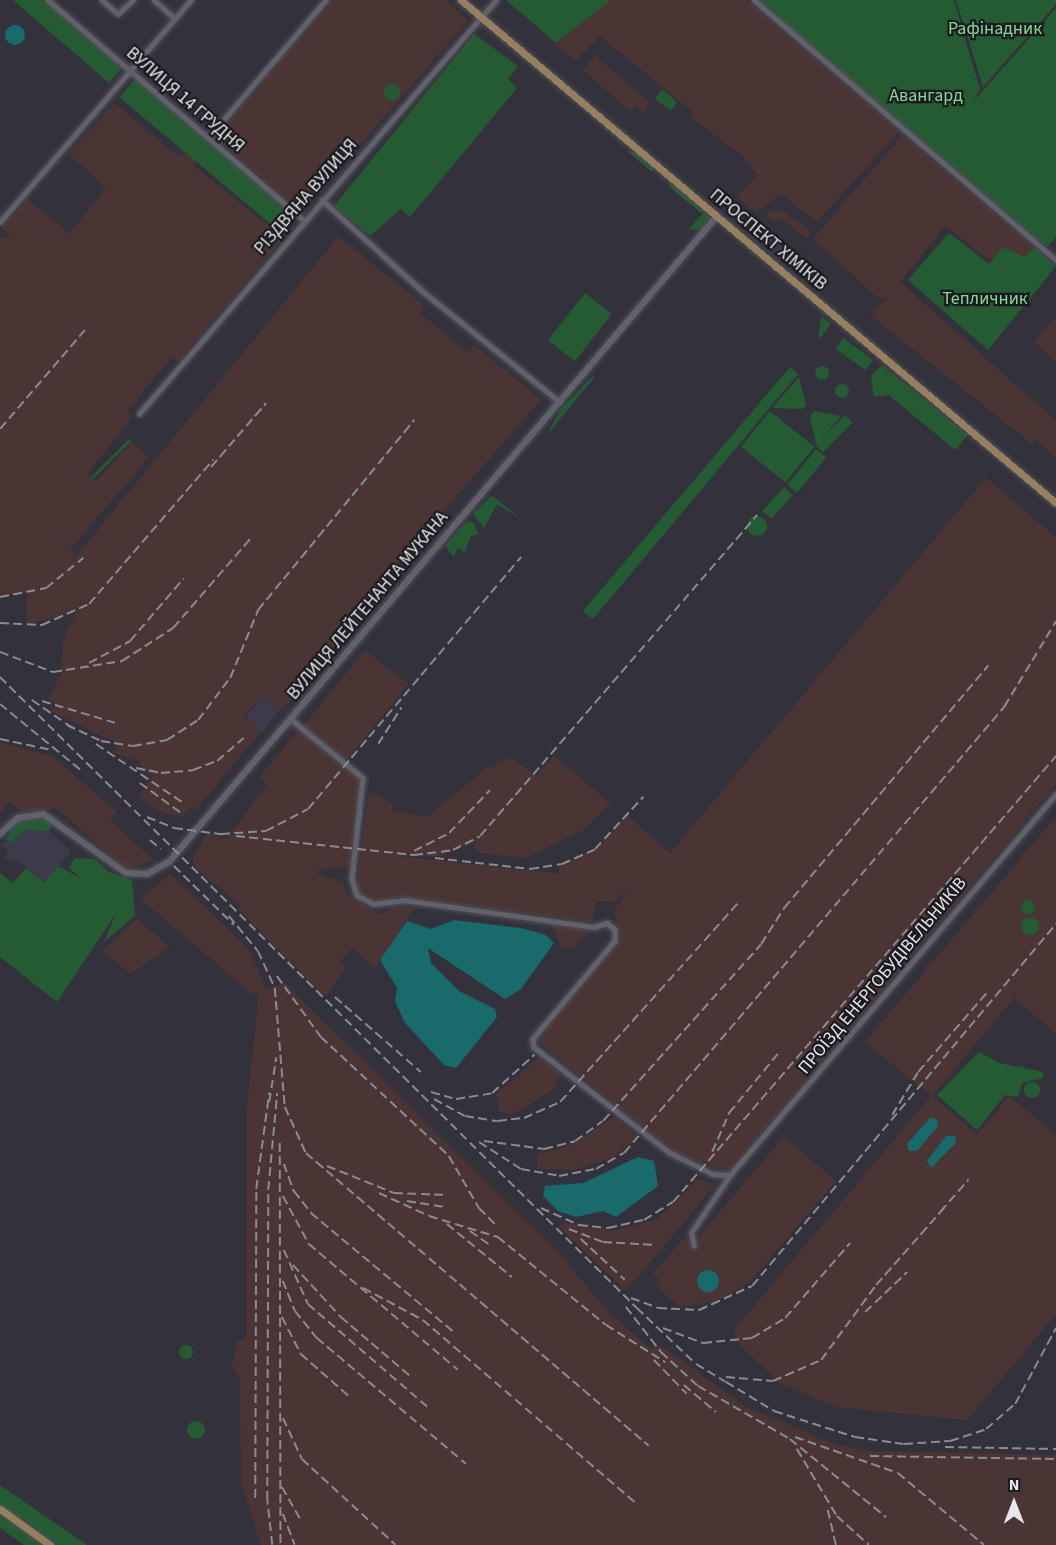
<!DOCTYPE html>
<html>
<head>
<meta charset="utf-8">
<style>
  body { margin:0 }
  #map { position:relative; width:1056px; height:1545px; overflow:hidden; background:#33323c; font-family:"Source Sans 3",sans-serif }
  div>[style] { position:absolute }
  [style*='--x'] { left:calc(var(--x)*1px); top:calc(var(--y)*1px); width:calc(var(--w)*1px); rotate:calc(var(--a)*1deg) }
  .built>* { inset:0; background:#3d3b4b; transform-origin:0 0 }
  .industrial>* { inset:0; background:#4a3534; transform-origin:0 0 }
  .green>* { inset:0; background:#255b33; transform-origin:0 0 }
  .round { border-radius:50% }
  .water>* { inset:0; background:#186a6b }
  .roads { filter:drop-shadow(0 0 2px #504f58) drop-shadow(0 0 2px #504f58) }
  .street>* { height:4.5px; margin:-2.25px; padding:0 2.25px; transform-origin:2.25px; border-radius:2.25px; background:#62616b }
  .secondary>* { height:6px; margin:-3px; padding:0 3px; transform-origin:3px; border-radius:3px; background:#62616b }
  .primary>* { height:7px; margin:-3.5px; padding:0 3.5px; transform-origin:3.5px; border-radius:3.5px; background:#957f5e }
  .rail>* { height:1.5px; margin-top:-0.75px; transform-origin:0; background:repeating-linear-gradient(90deg,#8c8b93 0 9px,transparent 0 13.5px) }
  span { translate:-50% -50%; white-space:nowrap; text-align:center; line-height:1.15; -webkit-text-stroke:4.5px #1b1b1f; paint-order:stroke }
  .park-label { font-size:18px; color:#85d897 }
  .street-label { font-size:18px; color:#e7e7ed }
  .north { position:absolute; left:984px; top:1473px; width:60px; height:60px; -webkit-text-stroke:4px #1b1b1f; paint-order:stroke; rotate:0deg; font-size:16px; font-weight:700; line-height:24px; text-align:center; color:#e7e7ed }
  .north::after { content:''; display:block; margin:auto; width:21px; height:27px; background:#e7e7ed; clip-path:polygon(50% 0,100% 100%,50% 72%,0 100%) }
</style>
</head>
<body>
<div id="map">
  <div class="built">
    <div style="clip-path:polygon(760px 221px,789px 246px,779px 260px,746px 233px)"></div>
    <div style="left:263px;top:696px;width:22px;height:28px;rotate:39deg"></div>
    <div style="clip-path:polygon(13px 826px,49px 831px,71px 851px,45px 883px,15px 859px,11px 863px,4px 857px,8px 852px,0 843px,7px 842px)"></div>
  </div>
  <div class="industrial">
    <div style="clip-path:polygon(333px 0,446px 0,468px 21px,301px 212px,215px 137px)"></div>
    <div style="clip-path:polygon(611px 0,746px 0,899px 131px,817px 222px,781px 194px,756px 212px,737px 197px,757px 175px,745px 158px,692px 118px,692px 111px,600px 36px,575px 61px,555px 44px)"></div>
    <div style="clip-path:polygon(595px 56px,650px 103px,643px 112px,635px 105px,630px 111px,583px 70px)"></div>
    <div style="clip-path:polygon(114px 103px,170px 150px,182px 157px,187px 151px,197px 162px,194px 166px,283px 238px,178px 361px,171px 358px,127px 411px,132px 417px,87px 474px,96px 482px,131px 442px,149px 457px,70px 549px,75px 554px,70px 564px,338px 237px,423px 304px,421px 314px,458px 345px,467px 353px,475px 345px,541px 400px,402px 558px,290px 702px,280px 710px,263px 696px,244px 716px,261px 731px,195px 811px,191px 807px,183px 816px,162px 813px,139px 796px,153px 775px,139px 771px,141px 762px,114px 753px,117px 743px,51px 711px,57px 705px,48px 699px,61px 675px,63px 640px,77px 611px,27px 625px,27px 593px,0 596px,0 238px,11px 237px,2px 229px,28px 199px,69px 234px,106px 188px,69px 154px)"></div>
    <div style="clip-path:polygon(903px 135px,1034px 247px,1025px 257px,1003px 248px,991px 261px,945px 226px,900px 282px,1056px 421px,1056px 457px,1036px 440px,1032px 444px,870px 315px,888px 297px,878px 298px,813px 239px)"></div>
    <div style="clip-path:polygon(771px 211px,783px 211px,812px 232px,807px 239px,781px 218px,774px 221px,765px 215px)"></div>
    <div style="clip-path:polygon(1056px 317px,1056px 361px,1034px 342px)"></div>
    <div style="clip-path:polygon(986px 478px,1056px 537px,1056px 784px,728px 1172px,677px 1154px,537px 1041px,621px 937px,614px 911px,629px 888px,614px 902px,596px 901px,593px 922px,402px 897px,378px 904px,356px 891px,369px 792px,394px 804px,392px 811px,427px 817px,487px 768px,511px 757px,536px 776px,554px 756px,611px 804px,583px 830px,525px 858px,480px 853px,473px 847px,477px 841px,442px 856px,396px 856px,560px 874px,558px 866px,597px 849px,628px 816px,670px 853px)"></div>
    <div style="left:365px;top:650px;width:55px;height:100px;rotate:39deg"></div>
    <div style="clip-path:polygon(299px 730px,359px 775px,362px 789px,352px 867px,319px 869px,317px 874px,344px 882px,346px 894px,380px 915px,394px 906px,414px 908px,375px 968px,352px 948px,339px 962px,346px 968px,325px 997px,238px 909px,241px 905px,196px 868px,193px 859px,207px 833px,227px 839px,267px 785px,260px 776px)"></div>
    <div style="clip-path:polygon(0 742px,53px 757px,117px 812px,110px 820px,153px 860px,127px 870px,56px 808px,23px 813px,9px 801px,0 813px)"></div>
    <div style="clip-path:polygon(1056px 817px,1056px 1033px,1014px 998px,932px 1096px,977px 1135px,1009px 1096px,1056px 1135px,1056px 1314px,967px 1420px,835px 1407px,780px 1383px,740px 1345px,734px 1330px,931px 1096px,865px 1042px)"></div>
    <div style="clip-path:polygon(170px 874px,249px 949px,266px 990px,285px 983px,565px 1260px,610px 1314px,652px 1349px,660px 1345px,745px 1406px,832px 1443px,870px 1451px,1056px 1455px,1056px 1545px,261px 1545px,241px 1484px,240px 1380px,232px 1366px,238px 1340px,246px 1340px,246px 1117px,259px 994px,252px 994px,141px 899px)"></div>
    <div style="clip-path:polygon(137px 919px,170px 947px,131px 974px,103px 951px)"></div>
    <div style="clip-path:polygon(550px 923px,591px 929px,572px 949px,562px 947px)"></div>
    <div style="clip-path:polygon(540px 1057px,561px 1073px,554px 1090px,513px 1114px,499px 1112px,496px 1094px)"></div>
    <div style="clip-path:polygon(614px 1117px,638px 1138px,612px 1158px,572px 1170px,538px 1169px,538px 1154px,571px 1145px)"></div>
    <div style="clip-path:polygon(784px 1137px,836px 1181px,749px 1283px,718px 1300px,680px 1307px,655px 1285px,659px 1279px,653px 1274px,684px 1238px,694px 1242px)"></div>
    <div style="clip-path:polygon(699px 1179px,715px 1185px,626px 1291px,559px 1227px,562px 1222px,614px 1231px,657px 1219px)"></div>
  </div>
  <div class="green">
    <div style="clip-path:polygon(13px 0,46px 0,122px 68px,109px 83px)"></div>
    <div style="clip-path:polygon(611px 0,556px 43px,507px 1px,507px 0)"></div>
    <div style="clip-path:polygon(757px 0,954px 0,961px 24px,955px 28px,963px 32px,980px 89px,972px 103px,1056px 8px,1056px 237px,1048px 246px,1039px 241px)"></div>
    <div style="clip-path:polygon(956px 0,1056px 0,1056px 4px,983px 87px)"></div>
    <div style="clip-path:polygon(474px 34px,518px 66px,508px 79px,517px 88px,410px 217px,401px 209px,370px 236px,334px 206px)"></div>
    <div style="left:135px;top:79px;width:211px;height:24px;rotate:40deg"></div>
    <div class="round" style="left:384px;top:84px;width:16px;height:16px"></div>
    <div style="clip-path:polygon(662px 89px,677px 102px,671px 111px,655px 99px)"></div>
    <div style="clip-path:polygon(635px 151px,653px 167px,652px 172px,628px 152px)"></div>
    <div style="clip-path:polygon(672px 183px,704px 210px,701px 213px,669px 187px)"></div>
    <div style="clip-path:polygon(705px 211px,709px 217px,702px 229px,688px 230px)"></div>
    <div style="clip-path:polygon(949px 233px,989px 264px,1003px 247px,1025px 257px,1034px 247px,1056px 266px,988px 350px,908px 280px)"></div>
    <div style="left:585px;top:293px;width:34px;height:60px;rotate:38deg"></div>
    <div style="clip-path:polygon(821px 316px,831px 324px,818px 340px)"></div>
    <div style="left:843px;top:338px;width:37px;height:13px;rotate:36deg"></div>
    <div style="clip-path:polygon(882px 365px,968px 435px,955px 450px,889px 395px,874px 397px,871px 376px)"></div>
    <div class="round" style="left:815px;top:366px;width:14px;height:14px"></div>
    <div style="clip-path:polygon(790px 367px,798px 374px,593px 619px,583px 611px)"></div>
    <div style="clip-path:polygon(593px 376px,595px 377px,546px 436px,560px 410px)"></div>
    <div style="clip-path:polygon(799px 377px,806px 405px,802px 409px,772px 408px)"></div>
    <div class="round" style="left:835px;top:384px;width:14px;height:14px"></div>
    <div style="left:770px;top:411px;width:57px;height:46px;rotate:39deg"></div>
    <div style="clip-path:polygon(814px 411px,841px 416px,816px 445px,810px 416px)"></div>
    <div style="left:845px;top:415px;width:11px;height:42px;rotate:45deg"></div>
    <div style="left:129px;top:439px;width:3px;height:54px;rotate:45deg"></div>
    <div style="left:816px;top:449px;width:13px;height:46px;rotate:39deg"></div>
    <div style="left:784px;top:487px;width:12px;height:32px;rotate:42deg"></div>
    <div style="clip-path:polygon(491px 496px,494px 497px,522px 520px,497px 504px,484px 528px,473px 514px)"></div>
    <div class="round" style="left:747px;top:516px;width:20px;height:20px"></div>
    <div style="clip-path:polygon(466px 522px,473px 522px,479px 534px,471px 536px,464px 553px,458px 547px,454px 557px,445px 546px)"></div>
    <div style="clip-path:polygon(40px 817px,53px 824px,49px 831px,24px 830px,12px 842px,5px 840px,19px 820px)"></div>
    <div style="clip-path:polygon(75px 858px,95px 859px,109px 872px,132px 880px,135px 916px,104px 942px,116px 913px,57px 1002px,0 957px,0 873px,13px 883px,26px 868px,44px 883px,58px 866px,82px 879px,69px 868px)"></div>
    <div class="round" style="left:1021px;top:900px;width:14px;height:14px"></div>
    <div class="round" style="left:1021px;top:917px;width:18px;height:18px"></div>
    <div style="clip-path:polygon(979px 1052px,1000px 1063px,1043px 1072px,1043px 1078px,1022px 1083px,1018px 1097px,1005px 1095px,977px 1130px,937px 1095px)"></div>
    <div class="round" style="left:1024px;top:1082px;width:16px;height:16px"></div>
    <div class="round" style="left:179px;top:1345px;width:14px;height:14px"></div>
    <div class="round" style="left:187px;top:1421px;width:18px;height:18px"></div>
    <div style="clip-path:polygon(0 1485px,87px 1545px,24px 1545px,0 1528px)"></div>
  </div>
  <div class="water">
    <div class="round" style="left:5px;top:25px;width:20px;height:20px"></div>
    <div style="clip-path:polygon(454px 920px,521px 928px,546px 935px,554px 943px,521px 989px,505px 999px,428px 948px,431px 963px,459px 991px,495px 1009px,497px 1017px,456px 1068px,444px 1065px,405px 1023px,395px 1001px,397px 988px,380px 960px,407px 921px,431px 929px)"></div>
    <div style="clip-path:polygon(930px 1118px,937px 1119px,938px 1126px,917px 1151px,909px 1151px,907px 1144px)"></div>
    <div style="clip-path:polygon(946px 1136px,955px 1136px,956px 1143px,931px 1168px,927px 1161px)"></div>
    <div style="clip-path:polygon(638px 1157px,654px 1161px,658px 1186px,616px 1217px,603px 1211px,576px 1217px,558px 1211px,543px 1196px,545px 1186px,583px 1183px)"></div>
    <div class="round" style="left:697px;top:1270px;width:22px;height:22px"></div>
  </div>
  <div class="roads">
    <div class="street">
      <div style="--x:48;--y:0;--w:338;--a:40.7"></div>
      <div style="--x:102;--y:0;--w:21;--a:41"></div>
      <div style="--x:118;--y:14;--w:21;--a:-43"></div>
      <div style="--x:154;--y:0;--w:28;--a:41"></div>
      <div style="--x:754;--y:0;--w:399;--a:40.7"></div>
      <div style="--x:208;--y:138;--w:182;--a:-49.5"></div>
      <div style="--x:322;--y:200;--w:132;--a:42.2"></div>
      <div style="--x:420;--y:289;--w:180;--a:38.9"></div>
      <div style="--x:0;--y:222;--w:293;--a:-49.3"></div>
      <div style="--x:139;--y:414;--w:547;--a:-49.23"></div>
      <div style="--x:292;--y:720;--w:92;--a:39.2"></div>
      <div style="--x:363;--y:778;--w:102;--a:96.2"></div>
      <div style="--x:352;--y:879;--w:17;--a:73"></div>
      <div style="--x:357;--y:895;--w:18;--a:29"></div>
      <div style="--x:373;--y:904;--w:31;--a:-7"></div>
      <div style="--x:404;--y:900;--w:192;--a:8.1"></div>
      <div style="--x:594;--y:927;--w:14;--a:-17"></div>
      <div style="--x:607;--y:923;--w:10;--a:37"></div>
      <div style="--x:615;--y:929;--w:12;--a:90"></div>
      <div style="--x:615;--y:941;--w:128;--a:129.9"></div>
      <div style="--x:533;--y:1039;--w:8;--a:83"></div>
      <div style="--x:534;--y:1047;--w:171;--a:37.9"></div>
      <div style="--x:669;--y:1152;--w:49;--a:26.6"></div>
      <div style="--x:713;--y:1174;--w:17;--a:3"></div>
      <div style="--x:694;--y:1246;--w:13;--a:-103"></div>
      <div style="--x:691;--y:1233;--w:70;--a:-56.1"></div>
      <div style="--x:730;--y:1175;--w:501;--a:-49.45"></div>
    </div>
    <div class="secondary">
      <div style="--x:0;--y:834;--w:24;--a:-42"></div>
      <div style="--x:18;--y:818;--w:25;--a:-9"></div>
      <div style="--x:43;--y:814;--w:102;--a:35.4"></div>
      <div style="--x:126;--y:873;--w:21;--a:3"></div>
      <div style="--x:147;--y:874;--w:25;--a:-29"></div>
      <div style="--x:169;--y:862;--w:847;--a:-49.69"></div>
    </div>
    <div class="primary">
      <div style="--x:461;--y:0;--w:779;--a:40.21"></div>
      <div style="--x:0;--y:1509;--w:62;--a:35.8"></div>
    </div>
  </div>
  <div class="rail">
    <div style="--x:0;--y:429;--w:130;--a:-49.4"></div>
    <div style="--x:211;--y:467;--w:84;--a:-49.3"></div>
    <div style="--x:0;--y:597;--w:47;--a:-11.1"></div>
    <div style="--x:46;--y:588;--w:48;--a:-39"></div>
    <div style="--x:0;--y:623;--w:42;--a:2.7"></div>
    <div style="--x:42;--y:625;--w:51;--a:-24.1"></div>
    <div style="--x:89;--y:604;--w:190;--a:-49.3"></div>
    <div style="--x:0;--y:652;--w:57;--a:20.7"></div>
    <div style="--x:53;--y:672;--w:70;--a:-9.1"></div>
    <div style="--x:122;--y:661;--w:61;--a:-32.9"></div>
    <div style="--x:173;--y:628;--w:119;--a:-49.1"></div>
    <div style="--x:89;--y:663;--w:47;--a:-28.2"></div>
    <div style="--x:130;--y:641;--w:82;--a:-49.5"></div>
    <div style="--x:0;--y:677;--w:897;--a:44.73"></div>
    <div style="--x:637;--y:1308;--w:81;--a:43.5"></div>
    <div style="--x:696;--y:1364;--w:35;--a:31"></div>
    <div style="--x:726;--y:1382;--w:56;--a:31.1"></div>
    <div style="--x:774;--y:1411;--w:85;--a:17.8"></div>
    <div style="--x:855;--y:1437;--w:49;--a:8.1"></div>
    <div style="--x:904;--y:1444;--w:46;--a:-3.7"></div>
    <div style="--x:950;--y:1441;--w:38;--a:-18"></div>
    <div style="--x:986;--y:1429;--w:38;--a:-41"></div>
    <div style="--x:1015;--y:1404;--w:86;--a:-61.7"></div>
    <div style="--x:32;--y:700;--w:51;--a:34.6"></div>
    <div style="--x:42;--y:701;--w:80;--a:16.6"></div>
    <div style="--x:0;--y:704;--w:104;--a:39.2"></div>
    <div style="--x:67;--y:725;--w:38;--a:25"></div>
    <div style="--x:101;--y:741;--w:32;--a:9"></div>
    <div style="--x:133;--y:746;--w:35;--a:-10"></div>
    <div style="--x:167;--y:740;--w:37;--a:-33"></div>
    <div style="--x:198;--y:720;--w:53;--a:-52.7"></div>
    <div style="--x:230;--y:678;--w:74;--a:-67.6"></div>
    <div style="--x:258;--y:610;--w:246;--a:-50.6"></div>
    <div style="--x:0;--y:739;--w:53;--a:11.9"></div>
    <div style="--x:96;--y:744;--w:104;--a:34"></div>
    <div style="--x:378;--y:744;--w:43;--a:-57.4"></div>
    <div style="--x:136;--y:768;--w:25;--a:11"></div>
    <div style="--x:161;--y:773;--w:32;--a:-5"></div>
    <div style="--x:193;--y:770;--w:26;--a:-21"></div>
    <div style="--x:217;--y:761;--w:35;--a:-41"></div>
    <div style="--x:140;--y:783;--w:54;--a:36"></div>
    <div style="--x:147;--y:817;--w:29;--a:22"></div>
    <div style="--x:174;--y:828;--w:54;--a:7.4"></div>
    <div style="--x:221;--y:834;--w:45;--a:-3.8"></div>
    <div style="--x:266;--y:831;--w:47;--a:-27.6"></div>
    <div style="--x:308;--y:809;--w:330;--a:-49.8"></div>
    <div style="--x:236;--y:836;--w:179;--a:6.1"></div>
    <div style="--x:414;--y:855;--w:39;--a:-7"></div>
    <div style="--x:453;--y:850;--w:30;--a:-27"></div>
    <div style="--x:480;--y:836;--w:424;--a:-49.2"></div>
    <div style="--x:150;--y:840;--w:14;--a:39"></div>
    <div style="--x:414;--y:851;--w:39;--a:-27"></div>
    <div style="--x:449;--y:833;--w:59;--a:-46.4"></div>
    <div style="--x:435;--y:858;--w:96;--a:6.6"></div>
    <div style="--x:530;--y:869;--w:32;--a:-9"></div>
    <div style="--x:562;--y:864;--w:36;--a:-24"></div>
    <div style="--x:595;--y:849;--w:71;--a:-47.3"></div>
    <div style="--x:174;--y:866;--w:84;--a:44.5"></div>
    <div style="--x:229;--y:916;--w:45;--a:50.4"></div>
    <div style="--x:258;--y:951;--w:41;--a:65.3"></div>
    <div style="--x:275;--y:988;--w:119;--a:85.2"></div>
    <div style="--x:285;--y:1107;--w:51;--a:65.5"></div>
    <div style="--x:306;--y:1153;--w:451;--a:40.5"></div>
    <div style="--x:277;--y:976;--w:75;--a:54.2"></div>
    <div style="--x:321;--y:1037;--w:175;--a:42.9"></div>
    <div style="--x:449;--y:1156;--w:60;--a:60"></div>
    <div style="--x:479;--y:1208;--w:25;--a:45"></div>
    <div style="--x:335;--y:997;--w:114;--a:41.1"></div>
    <div style="--x:431;--y:1092;--w:26;--a:16"></div>
    <div style="--x:456;--y:1099;--w:36;--a:-9"></div>
    <div style="--x:492;--y:1093;--w:57;--a:-42.1"></div>
    <div style="--x:434;--y:1099;--w:35;--a:29"></div>
    <div style="--x:465;--y:1116;--w:33;--a:9"></div>
    <div style="--x:498;--y:1121;--w:26;--a:-7"></div>
    <div style="--x:524;--y:1118;--w:39;--a:-24"></div>
    <div style="--x:560;--y:1102;--w:270;--a:-48.2"></div>
    <div style="--x:269;--y:1102;--w:45;--a:-81"></div>
    <div style="--x:892;--y:1115;--w:50;--a:-58.8"></div>
    <div style="--x:918;--y:1072;--w:108;--a:-49.1"></div>
    <div style="--x:484;--y:1141;--w:61;--a:7.6"></div>
    <div style="--x:544;--y:1149;--w:32;--a:-14"></div>
    <div style="--x:575;--y:1141;--w:34;--a:-36"></div>
    <div style="--x:603;--y:1121;--w:237;--a:-48.2"></div>
    <div style="--x:761;--y:944;--w:43;--a:-57.4"></div>
    <div style="--x:784;--y:908;--w:317;--a:-49.9"></div>
    <div style="--x:479;--y:1142;--w:50;--a:32.7"></div>
    <div style="--x:521;--y:1169;--w:39;--a:10"></div>
    <div style="--x:559;--y:1176;--w:38;--a:-11"></div>
    <div style="--x:596;--y:1169;--w:32;--a:-30"></div>
    <div style="--x:624;--y:1153;--w:586;--a:-49.57"></div>
    <div style="--x:1004;--y:707;--w:100;--a:-58.8"></div>
    <div style="--x:280;--y:1143;--w:402;--a:89.9"></div>
    <div style="--x:712;--y:1152;--w:43;--a:-66.4"></div>
    <div style="--x:729;--y:1113;--w:80;--a:-50.6"></div>
    <div style="--x:284;--y:1164;--w:29;--a:70"></div>
    <div style="--x:294;--y:1191;--w:28;--a:52"></div>
    <div style="--x:311;--y:1213;--w:186;--a:39.8"></div>
    <div style="--x:327;--y:1166;--w:72;--a:21.9"></div>
    <div style="--x:394;--y:1193;--w:54;--a:2.1"></div>
    <div style="--x:379;--y:1193;--w:55;--a:24.7"></div>
    <div style="--x:429;--y:1216;--w:72;--a:16.9"></div>
    <div style="--x:498;--y:1237;--w:139;--a:39.2"></div>
    <div style="--x:606;--y:1325;--w:70;--a:32.1"></div>
    <div style="--x:283;--y:1196;--w:55;--a:61.6"></div>
    <div style="--x:309;--y:1244;--w:195;--a:40.2"></div>
    <div style="--x:407;--y:1201;--w:38;--a:9"></div>
    <div style="--x:541;--y:1208;--w:42;--a:24.1"></div>
    <div style="--x:579;--y:1225;--w:29;--a:6"></div>
    <div style="--x:608;--y:1228;--w:37;--a:-13"></div>
    <div style="--x:644;--y:1220;--w:34;--a:-32"></div>
    <div style="--x:673;--y:1202;--w:588;--a:-49.35"></div>
    <div style="--x:940;--y:1212;--w:43;--a:-48.8"></div>
    <div style="--x:447;--y:1224;--w:84;--a:39.2"></div>
    <div style="--x:569;--y:1229;--w:36;--a:21"></div>
    <div style="--x:603;--y:1242;--w:53;--a:3.2"></div>
    <div style="--x:470;--y:1231;--w:24;--a:35"></div>
    <div style="--x:581;--y:1239;--w:60;--a:43"></div>
    <div style="--x:284;--y:1250;--w:59;--a:66"></div>
    <div style="--x:308;--y:1304;--w:161;--a:40.7"></div>
    <div style="--x:293;--y:1265;--w:71;--a:47.3"></div>
    <div style="--x:341;--y:1317;--w:91;--a:40.5"></div>
    <div style="--x:283;--y:1281;--w:32;--a:68"></div>
    <div style="--x:295;--y:1311;--w:35;--a:51"></div>
    <div style="--x:317;--y:1338;--w:195;--a:40.2"></div>
    <div style="--x:363;--y:1288;--w:68;--a:28.1"></div>
    <div style="--x:423;--y:1320;--w:282;--a:40.7"></div>
    <div style="--x:631;--y:1298;--w:29;--a:20"></div>
    <div style="--x:658;--y:1308;--w:41;--a:2.8"></div>
    <div style="--x:699;--y:1310;--w:58;--a:-24.4"></div>
    <div style="--x:752;--y:1286;--w:473;--a:-50"></div>
    <div style="--x:626;--y:1307;--w:57;--a:52.1"></div>
    <div style="--x:661;--y:1352;--w:50;--a:42.6"></div>
    <div style="--x:698;--y:1386;--w:106;--a:29.9"></div>
    <div style="--x:790;--y:1439;--w:124;--a:39.1"></div>
    <div style="--x:865;--y:1312;--w:58;--a:-43.6"></div>
    <div style="--x:282;--y:1317;--w:42;--a:62.8"></div>
    <div style="--x:301;--y:1354;--w:67;--a:41.3"></div>
    <div style="--x:663;--y:1328;--w:43;--a:20.6"></div>
    <div style="--x:703;--y:1343;--w:49;--a:-5.8"></div>
    <div style="--x:752;--y:1338;--w:39;--a:-31"></div>
    <div style="--x:785;--y:1318;--w:99;--a:-49.1"></div>
    <div style="--x:654;--y:1360;--w:47;--a:45.9"></div>
    <div style="--x:726;--y:1377;--w:47;--a:4.9"></div>
    <div style="--x:773;--y:1381;--w:52;--a:-23.6"></div>
    <div style="--x:821;--y:1360;--w:93;--a:-53.7"></div>
    <div style="--x:876;--y:1285;--w:103;--a:-48.6"></div>
    <div style="--x:684;--y:1385;--w:42;--a:40.2"></div>
    <div style="--x:283;--y:1418;--w:45;--a:65.1"></div>
    <div style="--x:302;--y:1459;--w:127;--a:42.5"></div>
    <div style="--x:795;--y:1437;--w:109;--a:19.3"></div>
    <div style="--x:898;--y:1473;--w:112;--a:39.9"></div>
    <div style="--x:945;--y:1447;--w:111;--a:1"></div>
    <div style="--x:797;--y:1449;--w:78;--a:59.2"></div>
    <div style="--x:837;--y:1516;--w:43;--a:42.2"></div>
    <div style="--x:870;--y:1456;--w:186;--a:0.9"></div>
    <div style="--x:282;--y:1487;--w:40;--a:60.3"></div>
    <div style="--x:255;--y:1498;--w:309;--a:-89.8"></div>
    <div style="--x:256;--y:1189;--w:97;--a:-82.3"></div>
    <div style="--x:828;--y:1510;--w:36;--a:77"></div>
    <div style="--x:283;--y:1514;--w:33;--a:69"></div>
    <div style="--x:272;--y:1545;--w:45;--a:-96.3"></div>
    <div style="--x:267;--y:1500;--w:310;--a:-89.8"></div>
    <div style="--x:268;--y:1190;--w:97;--a:-84.7"></div>
  </div>
  <div class="park-label">
    <span style="left:995px;top:29px">Рафінадник</span>
    <span style="left:926px;top:96px">Авангард</span>
    <span style="left:985px;top:299px">Тепличник</span>
  </div>
  <div class="street-label">
    <span style="left:185px;top:100px;rotate:41deg">ВУЛИЦЯ 14 ГРУДНЯ</span>
    <span style="left:306px;top:197px;rotate:-49deg">РІЗДВЯНА ВУЛИЦЯ</span>
    <span style="left:768px;top:240px;rotate:40deg">ПРОСПЕКТ ХІМІКІВ</span>
    <span style="left:368px;top:606px;rotate:-50deg">ВУЛИЦЯ ЛЕЙТЕНАНТА МУКАНА</span>
    <span style="left:883px;top:976px;rotate:-50deg">ПРОЇЗД ЕНЕРГОБУДІВЕЛЬНИКІВ</span>
  </div>
  <div class="north">N</div>
</div>
</body>
</html>
